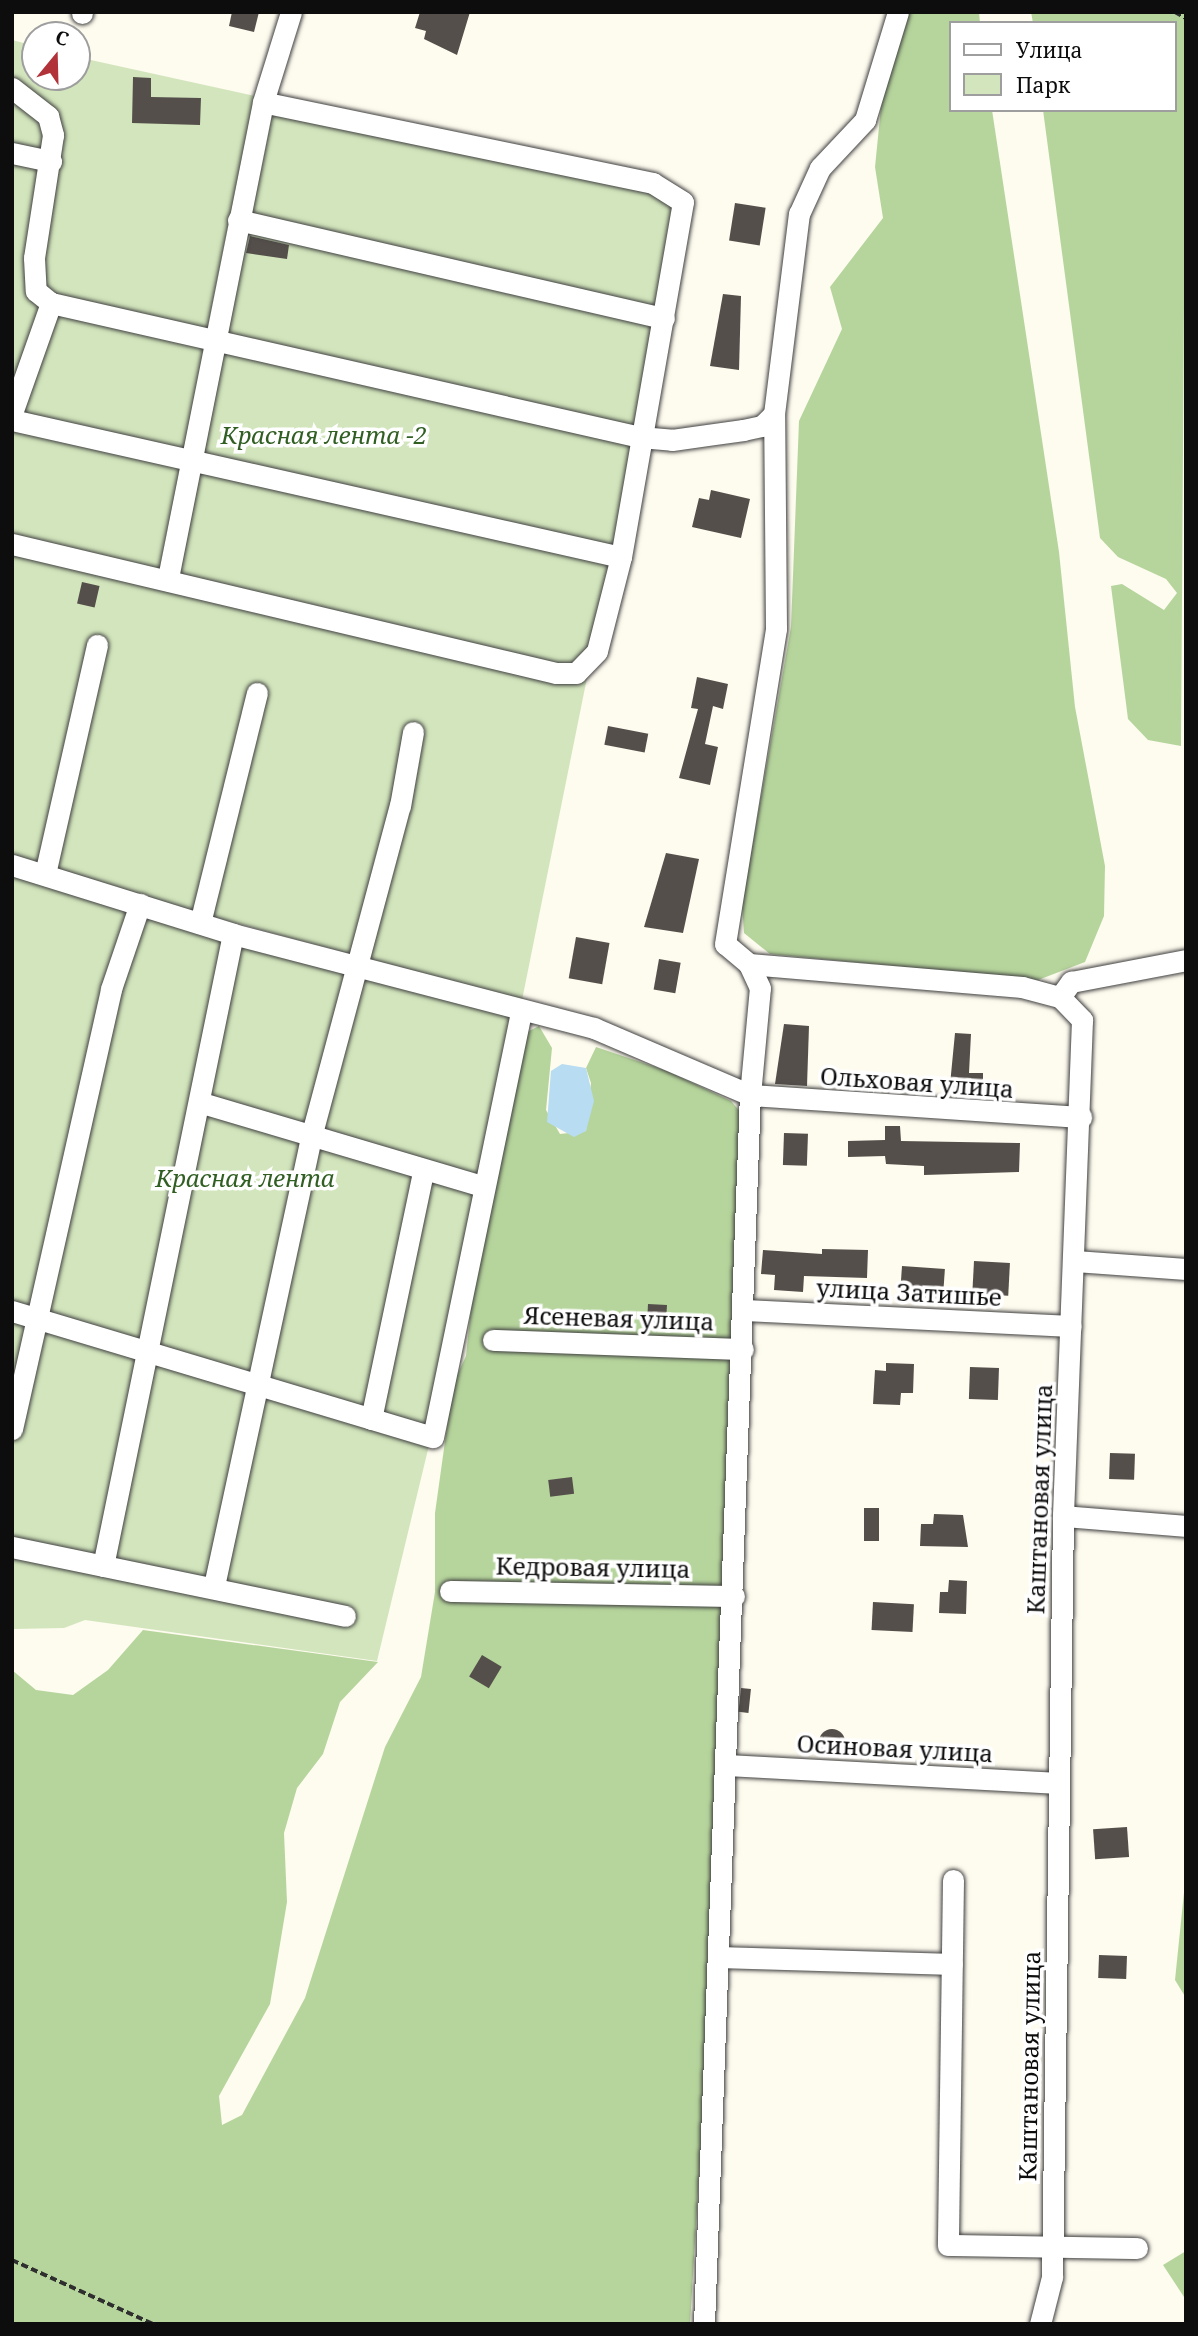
<!DOCTYPE html>
<html>
<head>
<meta charset="utf-8">
<style>
  body { margin:0 }
  #map { position:relative; width:1198px; height:2336px; overflow:hidden; background:#fefbef; font-family:"Noto Serif",serif }
  div>[style] { position:absolute }
  [style*='--x'] { left:calc(var(--x)*1px); top:calc(var(--y)*1px); width:calc(var(--w)*1px); rotate:calc(var(--a)*1deg) }
  .green>* { inset:0; background:#d2e5bc }
  .forest>* { inset:0; background:#b6d59c }
  .water>* { inset:0; background:#b8dcf1 }
  .building>* { inset:0; background:#554f4b; transform-origin:0 0 }
  .round { border-radius:50% }
  .path>* { height:3.5px; margin-top:-1.75px; transform-origin:0; background:repeating-linear-gradient(90deg,#2f2f2f 0 7px,transparent 0 10.5px) }
  .roads { filter:drop-shadow(0 0 2px #404040) drop-shadow(0 0 2px #404040) }
  .minor>* { height:21px; margin:-10.5px; padding:0 10.5px; transform-origin:10.5px; border-radius:10.5px; background:#fff }
  span { translate:-50% -50%; white-space:nowrap; text-align:center; line-height:1.15; -webkit-text-stroke:7px #fff; paint-order:stroke }
  .park-label { font-size:24px; color:#315f23; font-style:italic }
  .street-label { font-size:24px; color:#0d0d0d }
  .frame { position:absolute; inset:0; border:14px solid #0d0d0d; pointer-events:none }
  .legend { position:absolute; left:949px; top:21px; width:228px; height:91px; box-sizing:border-box; background:#fff; border:2px solid #9e9e9e; margin:0; padding:9px 12px; list-style:none; font-size:21px; color:#0d0d0d }
  .legend li { display:flex; align-items:center; gap:14px; height:35px }
  .legend b { width:35px; border:2px solid #9e9e9e }
  .north { position:absolute; left:21px; top:21px; width:70px; height:70px; box-sizing:border-box; background:#fff; border:2px solid #9e9e9e; border-radius:50%; rotate:19deg; font-size:19px; font-weight:700; line-height:28px; text-align:center; color:#0d0d0d }
  .north::after { content:''; display:block; margin:auto; width:24px; height:32px; background:#b13239; clip-path:polygon(50% 0,100% 100%,50% 72%,0 100%) }
</style>
</head>
<body>
<div id="map">
  <div class="green">
    <div style="clip-path:polygon(12px 40px,35px 46px,35px 77px,77px 77px,77px 57px,653px 183px,683px 202px,522px 1000px,12px 863px)"></div>
    <div style="clip-path:polygon(12px 869px,519px 1010px,431px 1437px,377px 1661px,85px 1620px,64px 1628px,12px 1629px)"></div>
  </div>
  <div class="forest">
    <div style="clip-path:polygon(906px 12px,979px 12px,980px 23px,951px 23px,951px 110px,992px 110px,1059px 552px,1075px 707px,1105px 866px,1104px 916px,1085px 962px,1038px 980px,770px 954px,744px 933px,742px 904px,791px 627px,799px 421px,842px 329px,830px 287px,883px 218px,875px 167px,881px 107px)"></div>
    <div style="clip-path:polygon(1031px 12px,1186px 12px,1181px 746px,1148px 740px,1128px 719px,1111px 586px,1122px 584px,1164px 610px,1177px 593px,1166px 579px,1118px 557px,1100px 538px,1043px 110px,1175px 110px,1175px 23px,1033px 23px)"></div>
    <div style="clip-path:polygon(539px 1026px,552px 1048px,546px 1110px,560px 1134px,586px 1131px,591px 1083px,586px 1068px,596px 1047px,667px 1071px,731px 1101px,743px 1115px,713px 1944px,690px 2324px,12px 2324px,12px 1670px,36px 1690px,73px 1695px,108px 1670px,143px 1630px,378px 1662px,340px 1702px,323px 1754px,297px 1788px,284px 1833px,287px 1902px,270px 2004px,219px 2096px,222px 2125px,242px 2115px,305px 1998px,385px 1747px,421px 1677px,435px 1592px,435px 1513px,453px 1384px,466px 1356px,473px 1289px,527px 1032px)"></div>
    <div style="clip-path:polygon(1186px 1873px,1186px 1998px,1175px 1980px)"></div>
    <div style="clip-path:polygon(1186px 2251px,1186px 2300px,1163px 2265px)"></div>
  </div>
  <div class="water">
    <div style="clip-path:polygon(562px 1064px,586px 1068px,594px 1101px,586px 1131px,574px 1137px,547px 1122px,551px 1071px)"></div>
  </div>
  <div class="building">
    <div style="clip-path:polygon(232px 12px,259px 12px,254px 32px,229px 26px)"></div>
    <div style="clip-path:polygon(420px 12px,470px 12px,457px 55px,424px 39px,426px 31px,415px 28px)"></div>
    <div style="clip-path:polygon(133px 77px,151px 78px,151px 97px,201px 98px,200px 125px,132px 123px)"></div>
    <div style="left:735px;top:203px;width:31px;height:38px;rotate:9deg"></div>
    <div style="clip-path:polygon(250px 236px,289px 245px,287px 259px,246px 253px)"></div>
    <div style="clip-path:polygon(723px 294px,741px 296px,739px 370px,710px 366px)"></div>
    <div style="clip-path:polygon(711px 490px,750px 499px,741px 538px,692px 527px,699px 498px,709px 500px)"></div>
    <div style="left:82px;top:582px;width:18px;height:22px;rotate:13deg"></div>
    <div style="clip-path:polygon(697px 677px,728px 684px,723px 709px,713px 706px,705px 744px,718px 747px,710px 785px,679px 778px,698px 709px,691px 708px)"></div>
    <div style="left:608px;top:726px;width:41px;height:19px;rotate:11deg"></div>
    <div style="clip-path:polygon(666px 853px,699px 859px,683px 933px,644px 927px)"></div>
    <div style="left:576px;top:937px;width:34px;height:42px;rotate:10deg"></div>
    <div style="left:659px;top:959px;width:22px;height:31px;rotate:10deg"></div>
    <div style="clip-path:polygon(784px 1024px,809px 1026px,807px 1086px,775px 1084px)"></div>
    <div style="clip-path:polygon(955px 1033px,971px 1034px,969px 1073px,983px 1073px,983px 1097px,949px 1095px)"></div>
    <div style="clip-path:polygon(885px 1126px,900px 1126px,901px 1141px,1020px 1143px,1019px 1172px,924px 1175px,924px 1166px,886px 1164px,885px 1156px,848px 1157px,848px 1141px,885px 1140px)"></div>
    <div style="left:784px;top:1133px;width:24px;height:32px;rotate:2deg"></div>
    <div style="clip-path:polygon(822px 1249px,868px 1250px,867px 1278px,804px 1276px,803px 1292px,774px 1290px,775px 1275px,761px 1274px,763px 1250px,822px 1254px)"></div>
    <div style="left:974px;top:1261px;width:36px;height:33px;rotate:3deg"></div>
    <div style="left:902px;top:1266px;width:43px;height:33px;rotate:4deg"></div>
    <div style="left:648px;top:1304px;width:19px;height:24px;rotate:3deg"></div>
    <div style="clip-path:polygon(886px 1363px,914px 1364px,913px 1393px,901px 1393px,900px 1405px,873px 1404px,875px 1370px,886px 1371px)"></div>
    <div style="left:970px;top:1367px;width:29px;height:32px;rotate:2deg"></div>
    <div style="left:1110px;top:1453px;width:25px;height:26px;rotate:2deg"></div>
    <div style="left:572px;top:1477px;width:17px;height:24px;rotate:83deg"></div>
    <div style="left:864px;top:1508px;width:15px;height:33px"></div>
    <div style="clip-path:polygon(934px 1514px,963px 1515px,968px 1547px,920px 1546px,921px 1524px,933px 1524px)"></div>
    <div style="clip-path:polygon(949px 1580px,967px 1581px,966px 1614px,939px 1613px,940px 1592px,948px 1592px)"></div>
    <div style="left:873px;top:1602px;width:41px;height:28px;rotate:3deg"></div>
    <div style="left:482px;top:1655px;width:23px;height:25px;rotate:31deg"></div>
    <div style="left:741px;top:1688px;width:10px;height:24px;rotate:6deg"></div>
    <div class="round" style="left:819px;top:1729px;width:26px;height:26px"></div>
    <div style="left:1127px;top:1827px;width:30px;height:34px;rotate:86deg"></div>
    <div style="left:1099px;top:1955px;width:28px;height:23px;rotate:2deg"></div>
  </div>
  <div class="path">
    <div style="--x:1175;--y:12;--w:13;--a:29"></div>
    <div style="--x:12;--y:2260;--w:155;--a:24.4"></div>
  </div>
  <div class="roads">
    <div class="minor">
      <div style="--x:82;--y:13;--w:1;--a:-90"></div>
      <div style="--x:12;--y:88;--w:46;--a:37.9"></div>
      <div style="--x:48;--y:116;--w:20;--a:75"></div>
      <div style="--x:53;--y:135;--w:124;--a:98.8"></div>
      <div style="--x:34;--y:258;--w:33;--a:87"></div>
      <div style="--x:36;--y:291;--w:19;--a:39"></div>
      <div style="--x:51;--y:303;--w:604;--a:12.82"></div>
      <div style="--x:640;--y:437;--w:32;--a:5"></div>
      <div style="--x:672;--y:440;--w:72;--a:-8"></div>
      <div style="--x:743;--y:430;--w:19;--a:-12"></div>
      <div style="--x:762;--y:426;--w:17;--a:-45"></div>
      <div style="--x:12;--y:153;--w:40;--a:12"></div>
      <div style="--x:238;--y:220;--w:437;--a:13"></div>
      <div style="--x:12;--y:413;--w:117;--a:-70.5"></div>
      <div style="--x:12;--y:420;--w:624;--a:12.68"></div>
      <div style="--x:12;--y:544;--w:559;--a:13.34"></div>
      <div style="--x:556;--y:673;--w:20;--a:0"></div>
      <div style="--x:576;--y:673;--w:30;--a:-46"></div>
      <div style="--x:597;--y:651;--w:97;--a:-75.7"></div>
      <div style="--x:621;--y:557;--w:360;--a:-80.1"></div>
      <div style="--x:683;--y:202;--w:36;--a:-148"></div>
      <div style="--x:653;--y:183;--w:398;--a:-168.3"></div>
      <div style="--x:168;--y:578;--w:485;--a:-78.7"></div>
      <div style="--x:263;--y:102;--w:94;--a:-72.7"></div>
      <div style="--x:12;--y:865;--w:232;--a:17.3"></div>
      <div style="--x:233;--y:934;--w:373;--a:14.6"></div>
      <div style="--x:594;--y:1028;--w:170;--a:23.2"></div>
      <div style="--x:750;--y:1095;--w:332;--a:3.8"></div>
      <div style="--x:45;--y:874;--w:235;--a:-77.2"></div>
      <div style="--x:200;--y:923;--w:237;--a:-76.1"></div>
      <div style="--x:749;--y:964;--w:274;--a:4.8"></div>
      <div style="--x:1022;--y:987;--w:39;--a:15"></div>
      <div style="--x:1060;--y:997;--w:32;--a:46"></div>
      <div style="--x:1082;--y:1020;--w:496;--a:92.2"></div>
      <div style="--x:1063;--y:1516;--w:761;--a:90.83"></div>
      <div style="--x:1052;--y:2277;--w:49;--a:104.3"></div>
      <div style="--x:1060;--y:997;--w:19;--a:-54"></div>
      <div style="--x:1071;--y:982;--w:117;--a:-10.8"></div>
      <div style="--x:202;--y:1103;--w:293;--a:16.5"></div>
      <div style="--x:1075;--y:1261;--w:111;--a:4.1"></div>
      <div style="--x:745;--y:1310;--w:326;--a:2.8"></div>
      <div style="--x:12;--y:1311;--w:439;--a:16.7"></div>
      <div style="--x:433;--y:1437;--w:435;--a:-78.3"></div>
      <div style="--x:493;--y:1340;--w:250;--a:2.1"></div>
      <div style="--x:371;--y:1419;--w:252;--a:-78.1"></div>
      <div style="--x:12;--y:1429;--w:451;--a:-77.3"></div>
      <div style="--x:111;--y:989;--w:90;--a:-71.2"></div>
      <div style="--x:1063;--y:1516;--w:123;--a:4.6"></div>
      <div style="--x:12;--y:1547;--w:340;--a:11.7"></div>
      <div style="--x:103;--y:1566;--w:645;--a:-78.38"></div>
      <div style="--x:214;--y:1586;--w:459;--a:-77.8"></div>
      <div style="--x:311;--y:1137;--w:343;--a:-75"></div>
      <div style="--x:400;--y:806;--w:75;--a:-80"></div>
      <div style="--x:450;--y:1591;--w:284;--a:1"></div>
      <div style="--x:728;--y:1765;--w:330;--a:3.1"></div>
      <div style="--x:953;--y:1880;--w:365;--a:90.8"></div>
      <div style="--x:948;--y:2245;--w:189;--a:0.9"></div>
      <div style="--x:720;--y:1957;--w:232;--a:1.7"></div>
      <div style="--x:704;--y:2324;--w:1230;--a:-87.86"></div>
      <div style="--x:750;--y:1095;--w:107;--a:-84.7"></div>
      <div style="--x:760;--y:988;--w:26;--a:-115"></div>
      <div style="--x:749;--y:964;--w:31;--a:-140"></div>
      <div style="--x:725;--y:944;--w:320;--a:-80.8"></div>
      <div style="--x:776;--y:628;--w:214;--a:-90.5"></div>
      <div style="--x:774;--y:414;--w:202;--a:-82.9"></div>
      <div style="--x:799;--y:214;--w:51;--a:-65.5"></div>
      <div style="--x:820;--y:168;--w:66;--a:-46.8"></div>
      <div style="--x:865;--y:120;--w:113;--a:-73"></div>
    </div>
  </div>
  <div class="park-label">
    <span style="left:324px;top:435px">Красная лента -2</span>
    <span style="left:245px;top:1178px">Красная лента</span>
  </div>
  <div class="street-label">
    <span style="left:917px;top:1082px;rotate:4deg">Ольховая улица</span>
    <span style="left:909px;top:1292px;rotate:3deg">улица Затишье</span>
    <span style="left:619px;top:1318px;rotate:2deg">Ясеневая улица</span>
    <span style="left:1039px;top:1499px;rotate:-88deg">Каштановая улица</span>
    <span style="left:593px;top:1567px;rotate:1deg">Кедровая улица</span>
    <span style="left:895px;top:1748px;rotate:3deg">Осиновая улица</span>
    <span style="left:1029px;top:2066px;rotate:-89deg">Каштановая улица</span>
  </div>
  <div class="frame"></div>
  <ul class="legend">
  <li><b style="height:9px;background:#fff"></b>Улица</li>
  <li><b style="height:19px;background:#d2e5bc"></b>Парк</li>
  </ul>
  <div class="north">С</div>
</div>
</body>
</html>
